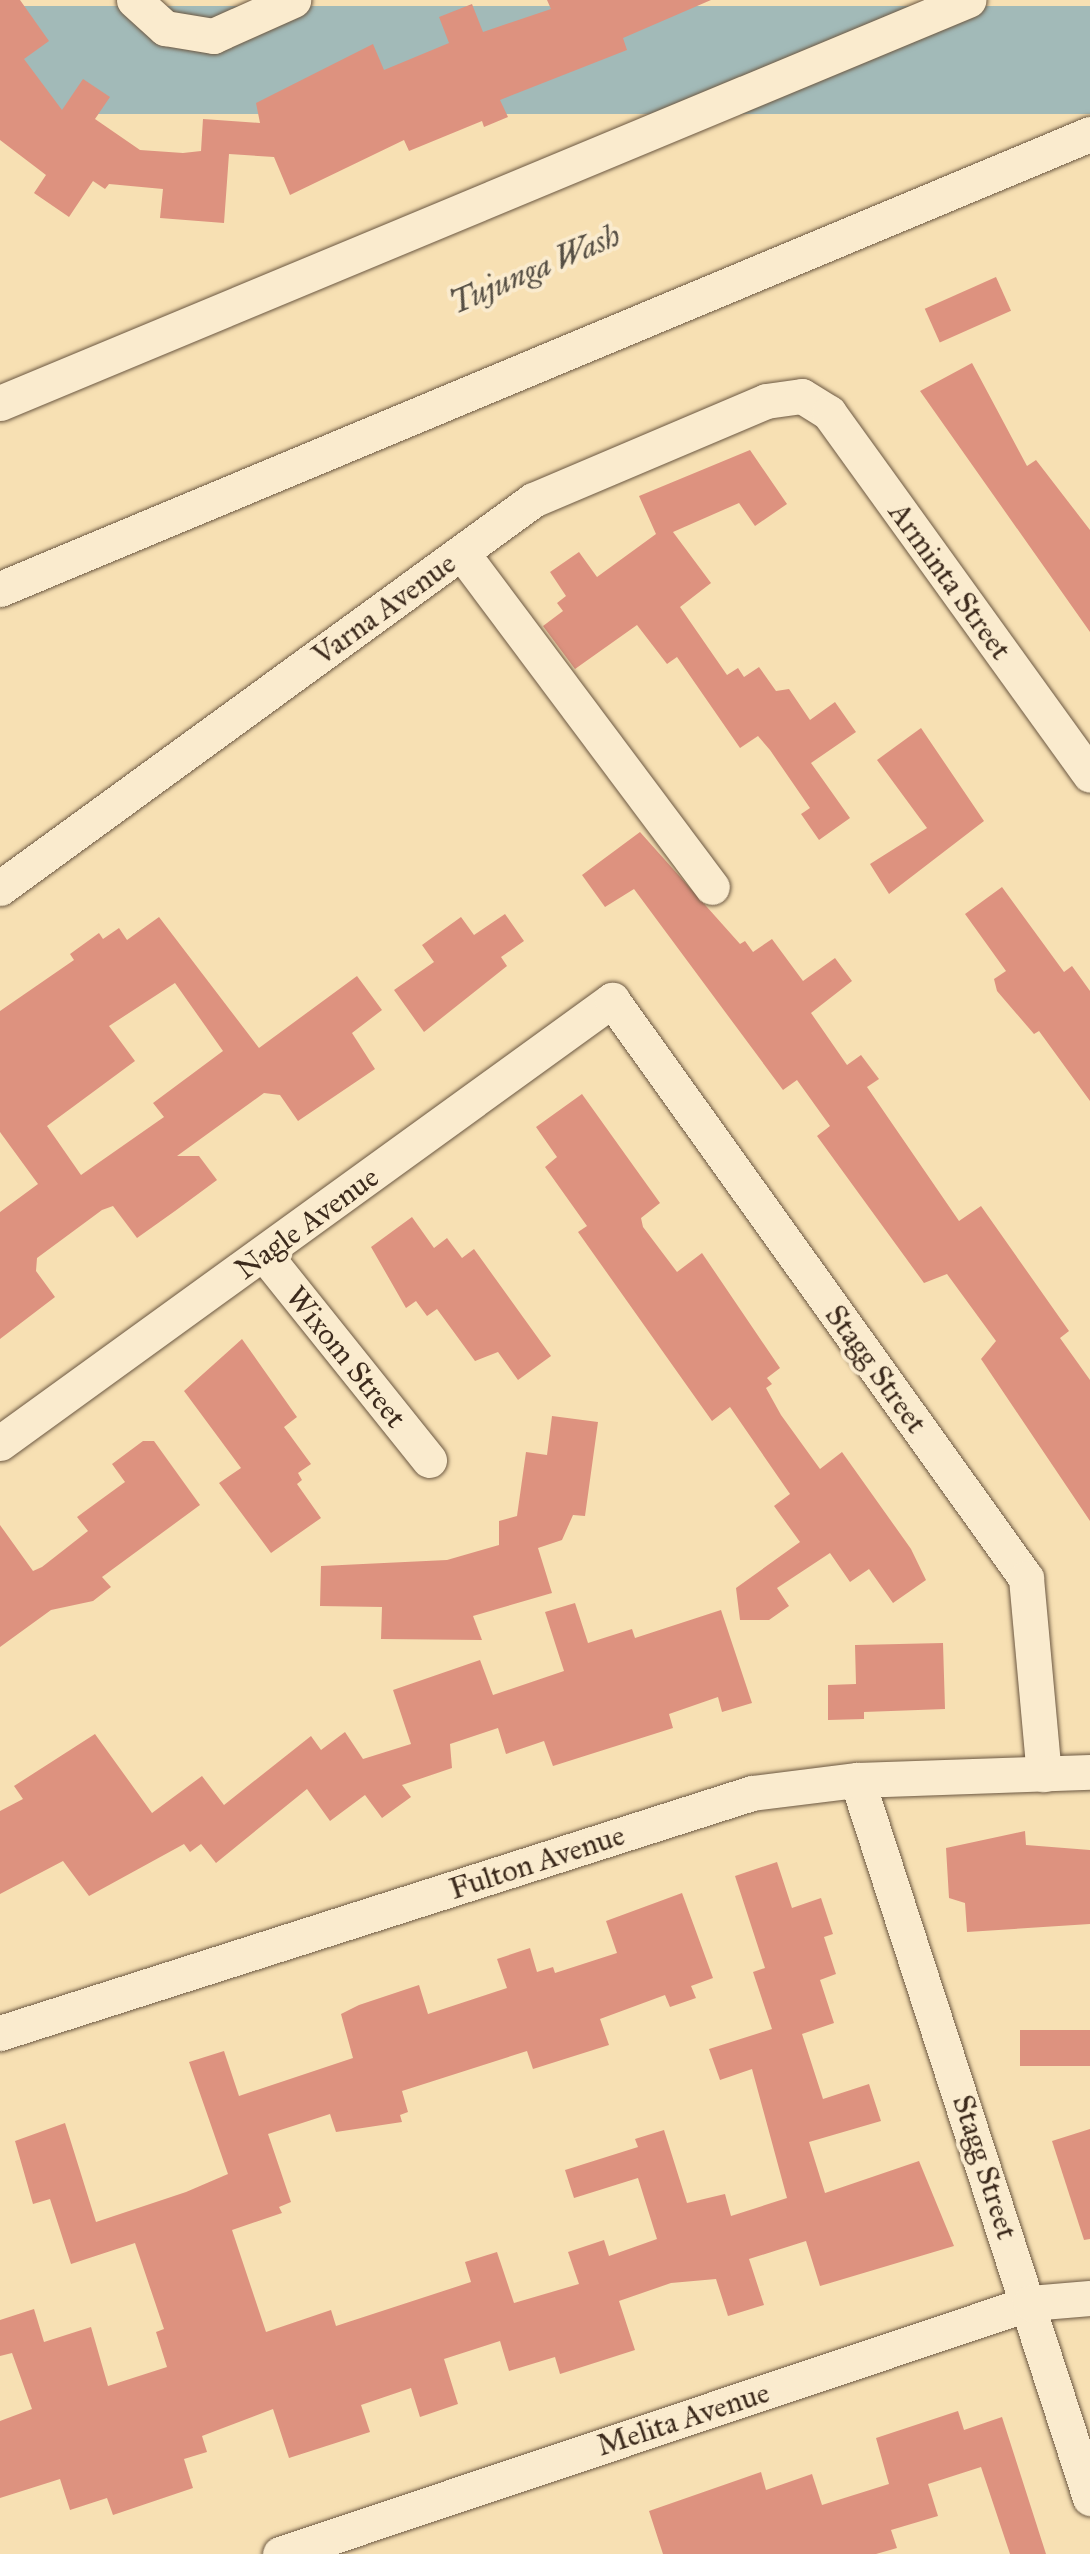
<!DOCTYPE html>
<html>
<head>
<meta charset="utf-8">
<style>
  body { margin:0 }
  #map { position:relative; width:1090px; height:2554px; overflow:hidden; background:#f7e0b3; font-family:"IM FELL Great Primer",serif }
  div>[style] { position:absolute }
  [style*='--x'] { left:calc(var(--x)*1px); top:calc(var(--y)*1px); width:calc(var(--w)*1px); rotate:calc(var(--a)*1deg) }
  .water>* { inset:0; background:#a2bab8; transform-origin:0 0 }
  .building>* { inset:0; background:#dd927f; transform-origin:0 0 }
  .roads { filter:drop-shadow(0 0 2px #6c5842) drop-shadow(0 0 2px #6c5842) }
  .minor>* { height:35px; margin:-17.5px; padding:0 17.5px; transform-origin:17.5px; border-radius:17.5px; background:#faebce }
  span { translate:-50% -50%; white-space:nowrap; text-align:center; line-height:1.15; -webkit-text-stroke:8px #faebce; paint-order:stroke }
  .street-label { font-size:30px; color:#3d2b1d }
  .water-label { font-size:32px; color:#564f44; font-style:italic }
</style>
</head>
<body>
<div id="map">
  <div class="water">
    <div style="left:1090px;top:6px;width:108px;height:1181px;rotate:90deg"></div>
  </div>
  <div class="building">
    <div style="clip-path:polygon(0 0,20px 0,49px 41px,24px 59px,62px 110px,83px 79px,110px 97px,95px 119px,140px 150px,183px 153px,201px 151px,203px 119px,260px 123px,256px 103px,373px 44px,384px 70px,449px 43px,439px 17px,472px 4px,483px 32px,551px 9px,547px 0,711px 0,623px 38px,627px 50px,500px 100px,508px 117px,484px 127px,482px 121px,409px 151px,404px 140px,290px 195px,274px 157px,229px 154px,224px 223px,160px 218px,163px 189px,109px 184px,105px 189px,93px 181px,69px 217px,34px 193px,46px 175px,0 140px)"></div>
    <div style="left:996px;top:277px;width:37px;height:78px;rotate:66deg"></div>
    <div style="clip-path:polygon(972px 363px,1027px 466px,1036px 460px,1090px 530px,1090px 632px,920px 391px)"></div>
    <div style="clip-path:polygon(750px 450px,787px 504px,755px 526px,739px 503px,673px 532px,711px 583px,680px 607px,727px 675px,738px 668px,744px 677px,759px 667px,776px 691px,789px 689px,810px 720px,835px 702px,856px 732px,811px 763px,850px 818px,819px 840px,801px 814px,810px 808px,770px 750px,758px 736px,740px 748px,677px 657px,667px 664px,637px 625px,575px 669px,543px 626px,563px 611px,557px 603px,566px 596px,550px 572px,579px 552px,597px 577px,656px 534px,639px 496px)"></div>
    <div style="clip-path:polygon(921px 728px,984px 821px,889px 894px,870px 864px,927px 828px,877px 760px)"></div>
    <div style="clip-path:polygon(640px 832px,740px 944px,745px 941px,753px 952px,772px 939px,803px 981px,835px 958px,852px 981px,811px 1013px,847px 1065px,861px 1055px,879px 1079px,867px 1087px,959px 1221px,981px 1206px,1069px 1331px,1060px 1338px,1090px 1380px,1090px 1521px,981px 1359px,996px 1341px,947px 1274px,924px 1283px,817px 1136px,830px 1126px,797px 1080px,783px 1090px,634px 889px,605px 907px,582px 875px)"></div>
    <div style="clip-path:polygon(1002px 887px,1064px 972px,1072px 966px,1090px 991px,1090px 1101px,1039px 1031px,1034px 1034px,997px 991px,994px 979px,1006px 971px,965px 914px)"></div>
    <div style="clip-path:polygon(505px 914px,524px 941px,501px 957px,507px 966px,424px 1032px,394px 990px,434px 962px,422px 945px,461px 917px,474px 935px)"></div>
    <div style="clip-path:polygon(evenodd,159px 917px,259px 1048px,357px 976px,382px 1010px,352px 1033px,375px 1069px,298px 1121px,280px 1095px,264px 1093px,177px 1156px,199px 1156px,217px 1180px,175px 1211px,137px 1238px,113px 1206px,102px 1210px,37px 1258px,36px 1271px,55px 1297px,0 1339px,0 1212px,38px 1184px,0 1132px,0 1011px,74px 960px,70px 954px,99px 933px,103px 939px,119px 928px,127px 940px,159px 917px,175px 983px,223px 1051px,153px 1103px,164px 1117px,81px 1175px,47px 1126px,135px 1061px,109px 1026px,175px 983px)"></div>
    <div style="clip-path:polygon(582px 1094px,660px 1203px,641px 1218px,643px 1227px,677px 1272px,702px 1253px,780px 1368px,767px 1378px,772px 1384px,766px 1388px,781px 1415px,820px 1469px,842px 1452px,911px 1549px,926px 1580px,893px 1603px,869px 1569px,850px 1582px,830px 1553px,777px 1588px,789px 1606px,769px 1620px,740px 1620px,736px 1588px,800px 1542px,774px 1506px,790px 1494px,730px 1407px,712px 1421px,578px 1232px,587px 1226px,545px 1167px,557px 1157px,536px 1127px)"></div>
    <div style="clip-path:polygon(412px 1217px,434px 1248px,447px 1238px,462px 1258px,474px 1249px,551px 1356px,518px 1380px,498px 1352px,475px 1361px,437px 1309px,427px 1316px,416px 1301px,406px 1308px,371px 1247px)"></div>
    <div style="clip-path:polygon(242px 1339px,297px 1417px,284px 1427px,311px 1464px,298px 1473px,302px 1480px,297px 1484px,321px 1518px,271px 1553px,219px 1483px,241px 1468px,184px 1391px)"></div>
    <div style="clip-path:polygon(552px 1416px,598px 1422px,585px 1516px,573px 1515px,562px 1540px,538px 1548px,552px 1593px,473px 1616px,482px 1640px,381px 1639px,382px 1607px,320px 1606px,321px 1566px,447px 1560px,499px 1545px,499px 1521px,517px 1516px,526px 1452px,547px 1455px)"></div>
    <div style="clip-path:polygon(143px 1441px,154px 1441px,200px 1505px,102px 1577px,111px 1587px,93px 1601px,51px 1610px,0 1647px,0 1525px,33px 1571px,42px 1567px,88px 1531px,77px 1517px,125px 1482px,112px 1464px)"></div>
    <div style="clip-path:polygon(575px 1603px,588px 1643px,632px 1629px,635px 1638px,721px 1610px,752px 1703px,722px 1712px,718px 1697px,669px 1714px,673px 1728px,553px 1766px,544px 1741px,506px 1754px,498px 1728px,450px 1744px,452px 1768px,402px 1785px,411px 1797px,382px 1818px,365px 1795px,330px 1821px,307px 1789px,216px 1863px,201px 1844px,190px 1852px,184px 1844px,89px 1896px,63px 1861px,0 1894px,0 1811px,23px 1799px,14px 1786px,95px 1734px,152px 1813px,202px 1776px,224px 1805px,311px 1736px,321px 1750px,345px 1732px,363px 1759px,411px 1744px,393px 1690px,480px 1660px,493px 1695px,564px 1671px,545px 1612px)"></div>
    <div style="clip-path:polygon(943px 1643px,945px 1709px,864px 1712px,864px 1719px,828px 1720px,828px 1685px,856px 1684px,855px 1645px)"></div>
    <div style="clip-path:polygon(1025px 1831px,1026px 1845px,1090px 1850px,1090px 1924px,967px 1932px,965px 1903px,949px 1898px,946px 1848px)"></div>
    <div style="clip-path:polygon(777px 1862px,792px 1908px,821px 1898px,833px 1934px,824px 1937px,836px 1974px,820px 1980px,834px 2023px,802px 2034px,823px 2099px,869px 2084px,881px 2121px,809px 2142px,825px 2193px,919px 2161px,954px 2246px,820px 2286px,806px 2241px,749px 2259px,764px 2305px,728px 2316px,716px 2279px,671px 2283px,619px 2301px,635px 2350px,560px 2374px,555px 2357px,509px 2371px,500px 2341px,444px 2359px,458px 2404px,420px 2417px,411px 2388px,361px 2405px,370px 2432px,289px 2458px,273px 2409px,202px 2436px,207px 2452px,184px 2459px,193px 2488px,113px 2515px,107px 2498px,70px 2510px,60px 2479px,0 2498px,0 2421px,32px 2409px,12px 2353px,0 2356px,0 2320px,34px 2309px,44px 2342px,91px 2327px,108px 2386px,167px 2367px,156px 2332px,164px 2329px,135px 2243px,71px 2264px,50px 2199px,33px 2204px,15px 2141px,65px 2123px,96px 2222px,186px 2192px,228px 2174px,189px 2062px,224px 2051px,239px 2096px,353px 2058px,341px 2014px,359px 2005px,419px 1985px,428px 2014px,507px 1988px,497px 1959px,530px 1948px,537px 1972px,553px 1967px,555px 1973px,617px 1953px,606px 1921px,682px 1893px,713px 1978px,691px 1986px,696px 1998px,670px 2007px,665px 1995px,600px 2019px,609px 2045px,533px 2069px,527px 2051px,402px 2091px,408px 2112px,400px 2115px,402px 2122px,336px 2132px,330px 2114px,268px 2134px,291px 2202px,279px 2207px,282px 2213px,232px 2230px,266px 2332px,331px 2310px,336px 2326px,471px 2282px,465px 2262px,497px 2252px,514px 2303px,579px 2284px,568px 2252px,604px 2240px,609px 2256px,657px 2239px,638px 2178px,574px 2198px,565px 2170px,638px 2147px,635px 2139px,664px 2130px,687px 2203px,725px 2194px,731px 2216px,787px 2198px,752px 2069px,720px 2080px,709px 2049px,772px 2029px,753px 1972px,765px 1968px,735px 1876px)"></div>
    <div style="left:1090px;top:2030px;width:36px;height:70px;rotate:90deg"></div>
    <div style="clip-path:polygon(1090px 2129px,1090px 2239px,1084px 2240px,1052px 2141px)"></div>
    <div style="clip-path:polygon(958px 2411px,964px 2430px,1002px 2417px,1046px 2554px,1010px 2554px,981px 2467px,928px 2484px,938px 2516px,891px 2530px,897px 2548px,876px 2554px,663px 2554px,649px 2511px,761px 2472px,766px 2490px,812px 2474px,822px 2505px,889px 2484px,876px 2438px)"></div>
  </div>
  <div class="roads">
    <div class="minor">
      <div style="--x:134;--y:0;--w:42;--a:42.1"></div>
      <div style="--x:165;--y:28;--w:49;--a:9.5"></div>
      <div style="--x:213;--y:36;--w:88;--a:-24.2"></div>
      <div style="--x:0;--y:403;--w:1049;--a:-22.6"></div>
      <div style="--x:462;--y:553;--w:417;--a:53.2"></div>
      <div style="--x:0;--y:589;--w:1181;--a:-22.66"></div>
      <div style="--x:0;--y:888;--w:659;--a:-36.05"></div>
      <div style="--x:533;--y:500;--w:253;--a:-23"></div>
      <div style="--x:766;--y:401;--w:36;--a:-8"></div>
      <div style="--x:802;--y:396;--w:32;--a:32"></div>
      <div style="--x:829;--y:413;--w:446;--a:54.2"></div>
      <div style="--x:264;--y:1254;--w:264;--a:51.3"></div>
      <div style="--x:0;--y:1443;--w:756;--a:-35.9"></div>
      <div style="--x:612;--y:1000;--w:711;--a:54.39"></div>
      <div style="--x:1026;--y:1578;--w:197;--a:84.8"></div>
      <div style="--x:857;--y:1780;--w:755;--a:72.02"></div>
      <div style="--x:0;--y:2033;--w:789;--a:-17.7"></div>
      <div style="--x:752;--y:1793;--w:106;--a:-7.1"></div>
      <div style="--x:857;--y:1780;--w:233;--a:-2"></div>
      <div style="--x:280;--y:2554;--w:791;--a:-18.5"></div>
      <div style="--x:1030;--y:2303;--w:60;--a:-4.8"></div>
    </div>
  </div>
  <div class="street-label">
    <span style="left:950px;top:581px;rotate:54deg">Arminta Street</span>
    <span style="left:384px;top:609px;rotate:-36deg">Varna Avenue</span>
    <span style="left:307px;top:1223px;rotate:-36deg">Nagle Avenue</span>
    <span style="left:346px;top:1357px;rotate:51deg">Wixom Street</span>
    <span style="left:876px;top:1369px;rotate:54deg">Stagg Street</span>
    <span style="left:537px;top:1862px;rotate:-18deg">Fulton Avenue</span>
    <span style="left:985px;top:2167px;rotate:72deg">Stagg Street</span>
    <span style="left:683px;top:2419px;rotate:-18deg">Melita Avenue</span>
  </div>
  <div class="water-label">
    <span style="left:535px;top:270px;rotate:-23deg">Tujunga Wash</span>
  </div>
</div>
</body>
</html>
